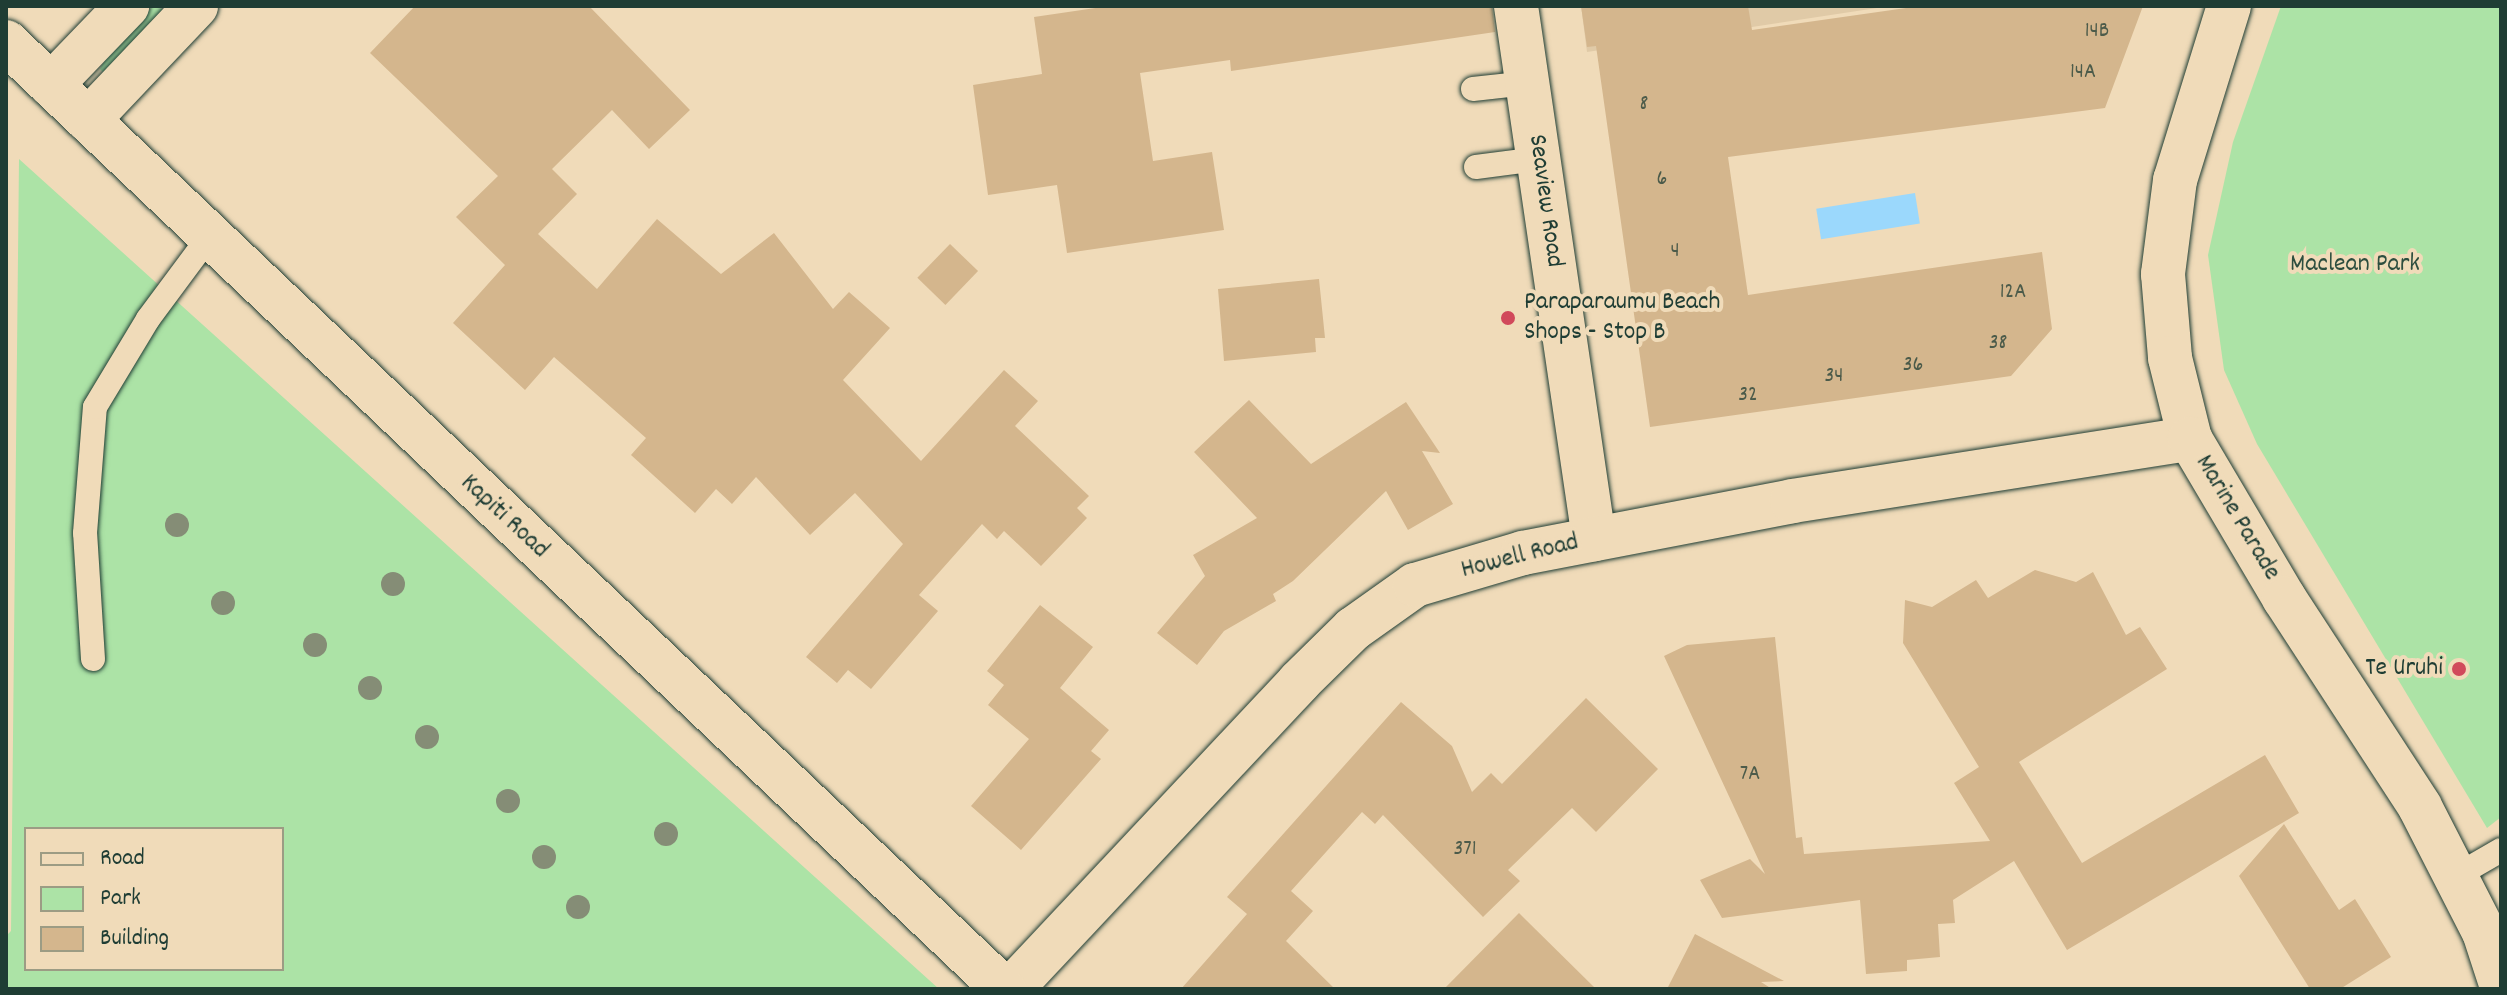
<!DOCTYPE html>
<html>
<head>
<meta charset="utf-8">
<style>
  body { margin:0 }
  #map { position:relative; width:2507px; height:995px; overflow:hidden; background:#f0dbb9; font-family:Dekko,sans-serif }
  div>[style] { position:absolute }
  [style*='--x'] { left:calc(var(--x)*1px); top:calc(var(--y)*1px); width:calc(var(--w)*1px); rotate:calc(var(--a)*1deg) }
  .built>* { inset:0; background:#e0caa7 }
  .green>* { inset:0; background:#ace3a6 }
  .water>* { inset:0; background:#9bd8fc; transform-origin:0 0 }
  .building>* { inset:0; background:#d4b68d; transform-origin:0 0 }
  .roads { filter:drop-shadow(0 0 2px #1f3d34) drop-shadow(0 0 2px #1f3d34) }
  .lane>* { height:24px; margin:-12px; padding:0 12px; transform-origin:12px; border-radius:12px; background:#f0dbb9 }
  .street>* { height:44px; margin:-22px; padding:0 22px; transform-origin:22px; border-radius:22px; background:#f0dbb9 }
  .secondary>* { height:44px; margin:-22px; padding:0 22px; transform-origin:22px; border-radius:22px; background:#f0dbb9 }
  .trees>* { width:24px; height:24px; margin:-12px; border-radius:50%; background:#858d76 }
  .dots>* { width:22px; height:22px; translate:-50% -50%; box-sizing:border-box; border:4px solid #f0dbb9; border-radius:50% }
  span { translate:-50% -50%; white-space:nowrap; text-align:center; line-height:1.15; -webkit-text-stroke:8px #f0dbb9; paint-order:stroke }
  .number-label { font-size:22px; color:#4c5b4a }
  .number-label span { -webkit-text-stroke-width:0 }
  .street-label { font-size:26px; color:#1f3d34 }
  .park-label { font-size:26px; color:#2d4e3f }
  .poi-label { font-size:26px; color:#1f3d34 }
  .left { translate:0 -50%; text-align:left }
  .right { translate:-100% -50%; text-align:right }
  .frame { position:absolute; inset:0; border:8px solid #1f3d34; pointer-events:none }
  .legend { position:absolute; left:24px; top:827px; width:260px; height:144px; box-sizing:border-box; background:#f0dbb9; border:2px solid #9c9c84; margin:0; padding:10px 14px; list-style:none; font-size:24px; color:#1f3d34 }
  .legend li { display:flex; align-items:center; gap:16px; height:40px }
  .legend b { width:40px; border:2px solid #9c9c84 }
</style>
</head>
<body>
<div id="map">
  <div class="built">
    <div style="clip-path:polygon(1581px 6px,1890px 6px,1587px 52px)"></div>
  </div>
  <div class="green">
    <div style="clip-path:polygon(153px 6px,169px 11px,108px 77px,100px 69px,110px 50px)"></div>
    <div style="clip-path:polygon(2281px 6px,2501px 6px,2501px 817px,2487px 828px,2257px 444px,2224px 370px,2208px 255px,2233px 142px)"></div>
    <div style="clip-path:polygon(evenodd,19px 159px,939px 989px,6px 989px,6px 936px,11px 931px,19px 159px,26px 829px,282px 829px,282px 969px,26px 969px,26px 829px)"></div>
  </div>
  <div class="water">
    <div style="left:1915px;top:193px;width:31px;height:100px;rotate:81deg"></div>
  </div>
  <div class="building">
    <div style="clip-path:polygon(415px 6px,589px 6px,690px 110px,649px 149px,612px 110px,552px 169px,577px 194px,538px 234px,597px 289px,657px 219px,721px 274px,774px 233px,833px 309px,849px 292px,890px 328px,843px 380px,921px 461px,1004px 370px,1038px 401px,1015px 426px,1089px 496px,1077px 508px,1087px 518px,1041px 566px,1004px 531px,997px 539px,982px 524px,919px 595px,938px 611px,871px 689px,848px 670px,837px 683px,806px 657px,903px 544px,855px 493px,810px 535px,756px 477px,732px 504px,716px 489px,695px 513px,631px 455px,646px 438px,554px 357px,525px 390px,453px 323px,505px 265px,456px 217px,498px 176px,370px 53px)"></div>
    <div style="clip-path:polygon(1109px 6px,1492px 6px,1495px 32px,1231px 71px,1230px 60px,1140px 73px,1153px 161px,1212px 152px,1224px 230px,1067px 253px,1057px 185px,988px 195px,973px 85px,1042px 74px,1034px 17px)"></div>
    <div style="clip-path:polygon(1581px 6px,1748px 6px,1752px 30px,1920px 6px,2143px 6px,2105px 108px,1728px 157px,1748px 295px,2042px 252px,2052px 329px,2011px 376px,1650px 427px,1596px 46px,1587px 47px)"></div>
    <div style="left:950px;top:244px;width:39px;height:47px;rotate:44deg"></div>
    <div style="clip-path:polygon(1319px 279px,1325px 338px,1315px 338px,1316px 352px,1224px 361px,1218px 289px)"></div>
    <div style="clip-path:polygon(1249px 400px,1311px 464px,1406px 402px,1440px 453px,1422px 451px,1453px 504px,1408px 530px,1386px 491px,1293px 581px,1273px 594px,1276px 601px,1224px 631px,1197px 665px,1157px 633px,1205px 576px,1193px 555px,1257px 518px,1194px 452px)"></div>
    <div style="clip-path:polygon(2035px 570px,2076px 582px,2093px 572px,2126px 635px,2140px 627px,2167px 669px,2019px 762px,2082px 863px,2265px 755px,2299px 813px,2067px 950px,2014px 861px,1953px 900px,1955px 923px,1938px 924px,1940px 957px,1907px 960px,1907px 971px,1866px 974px,1860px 900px,1722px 918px,1700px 880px,1750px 859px,1765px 874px,1664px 656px,1687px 645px,1775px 637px,1796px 838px,1802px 837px,1804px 854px,1990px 841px,1954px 783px,1979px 767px,1903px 643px,1905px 600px,1932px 607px,1976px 580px,1988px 598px)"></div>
    <div style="clip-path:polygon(1040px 605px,1093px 647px,1060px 688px,1109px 730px,1091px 751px,1101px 759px,1021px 850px,971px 806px,1029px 739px,988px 705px,1004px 685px,987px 671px)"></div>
    <div style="clip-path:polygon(1586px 698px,1658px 769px,1596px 832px,1572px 808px,1508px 870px,1520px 881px,1483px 917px,1383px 815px,1375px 824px,1362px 812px,1291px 891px,1313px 911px,1286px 941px,1335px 989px,1181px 989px,1247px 914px,1227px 897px,1401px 702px,1452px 746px,1472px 792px,1491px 773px,1502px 784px)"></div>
    <div style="clip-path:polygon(2284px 824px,2339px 910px,2355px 899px,2391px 957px,2340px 989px,2310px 989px,2239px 876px)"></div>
    <div style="clip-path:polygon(1519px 913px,1596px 989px,1444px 989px)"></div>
    <div style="clip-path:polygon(1695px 934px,1784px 981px,1761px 982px,1772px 989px,1667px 989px)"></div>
  </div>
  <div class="roads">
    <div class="lane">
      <div style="--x:1473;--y:89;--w:54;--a:-6.3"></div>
      <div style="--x:1476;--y:167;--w:63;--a:-7.4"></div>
      <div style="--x:93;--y:659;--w:126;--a:-93.6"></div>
      <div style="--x:85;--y:533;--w:126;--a:-85.5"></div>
      <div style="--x:95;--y:407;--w:103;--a:-58.9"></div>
      <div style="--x:148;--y:319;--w:102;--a:-53.4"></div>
      <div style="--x:2456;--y:876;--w:52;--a:-30"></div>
    </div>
    <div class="street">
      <div style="--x:1516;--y:6;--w:539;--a:81.67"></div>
      <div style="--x:51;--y:85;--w:110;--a:-46.1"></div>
      <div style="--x:88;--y:120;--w:157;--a:-46.5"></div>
      <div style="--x:1011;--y:989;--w:421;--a:-46.8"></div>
      <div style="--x:1299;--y:682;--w:76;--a:-44.5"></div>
      <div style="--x:1353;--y:629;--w:76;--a:-35.4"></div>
      <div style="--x:1415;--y:585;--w:113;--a:-16.5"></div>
      <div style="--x:1523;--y:553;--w:274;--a:-10.9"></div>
      <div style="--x:1792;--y:501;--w:403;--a:-8.9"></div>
    </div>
    <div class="secondary">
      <div style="--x:2229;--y:6;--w:182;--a:107.2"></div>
      <div style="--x:2175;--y:180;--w:95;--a:97.3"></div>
      <div style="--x:2163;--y:274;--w:84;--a:85.2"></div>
      <div style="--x:2170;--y:358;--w:83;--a:76.1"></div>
      <div style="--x:2190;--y:439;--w:185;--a:59.4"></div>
      <div style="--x:2284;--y:598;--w:249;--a:56.9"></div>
      <div style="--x:2420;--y:807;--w:140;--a:62.9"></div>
      <div style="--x:2484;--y:932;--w:55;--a:71.9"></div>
      <div style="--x:6;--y:42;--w:1376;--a:43.5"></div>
    </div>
  </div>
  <div class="trees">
    <div style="left:177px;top:525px"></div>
    <div style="left:393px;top:584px"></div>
    <div style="left:223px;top:603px"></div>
    <div style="left:315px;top:645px"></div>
    <div style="left:370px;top:688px"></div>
    <div style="left:427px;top:737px"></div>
    <div style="left:508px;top:801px"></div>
    <div style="left:666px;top:834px"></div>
    <div style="left:544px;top:857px"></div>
    <div style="left:578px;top:907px"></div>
  </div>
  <div class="dots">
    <div style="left:1508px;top:318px;background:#d1495b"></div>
    <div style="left:2459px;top:669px;background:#d1495b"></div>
  </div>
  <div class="number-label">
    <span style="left:2097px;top:32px">14B</span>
    <span style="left:2083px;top:73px">14A</span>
    <span style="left:1644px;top:105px">8</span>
    <span style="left:1662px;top:180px">6</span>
    <span style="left:1675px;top:252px">4</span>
    <span style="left:2013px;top:293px">12A</span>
    <span style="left:1998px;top:344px">38</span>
    <span style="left:1913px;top:366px">36</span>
    <span style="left:1834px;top:377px">34</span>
    <span style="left:1748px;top:396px">32</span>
    <span style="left:1750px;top:775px">7A</span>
    <span style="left:1465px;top:850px">371</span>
  </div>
  <div class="street-label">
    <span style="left:1545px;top:201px;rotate:82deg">Seaview Road</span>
    <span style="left:504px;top:517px;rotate:43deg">Kapiti Road</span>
    <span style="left:2237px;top:518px;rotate:59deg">Marine Parade</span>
    <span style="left:1520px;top:557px;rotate:-14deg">Howell Road</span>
  </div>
  <div class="park-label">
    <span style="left:2355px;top:265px">Maclean Park</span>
  </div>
  <div class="poi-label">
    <span class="left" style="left:1524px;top:318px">Paraparaumu Beach<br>Shops - Stop B</span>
    <span class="right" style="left:2443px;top:669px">Te Uruhi</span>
  </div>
  <div class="frame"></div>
  <ul class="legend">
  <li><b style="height:10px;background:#f0dbb9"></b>Road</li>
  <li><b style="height:22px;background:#ace3a6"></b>Park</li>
  <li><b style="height:22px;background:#d4b68d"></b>Building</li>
  </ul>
</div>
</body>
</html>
